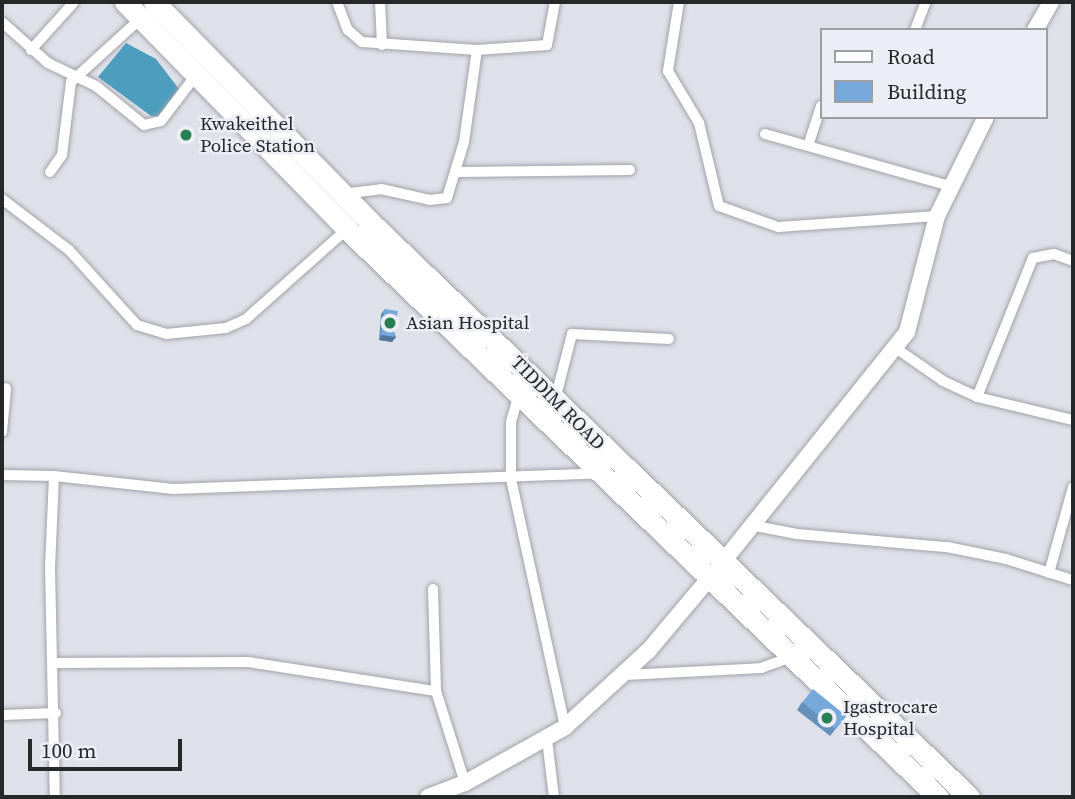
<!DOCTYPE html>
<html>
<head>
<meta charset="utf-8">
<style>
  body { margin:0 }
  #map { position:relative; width:1075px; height:799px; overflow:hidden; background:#dfe1e8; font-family:"Source Serif 4",serif }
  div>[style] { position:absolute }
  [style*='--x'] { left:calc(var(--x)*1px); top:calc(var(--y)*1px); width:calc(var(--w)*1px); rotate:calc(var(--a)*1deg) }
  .water>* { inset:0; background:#4c9dbe }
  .roads { filter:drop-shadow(0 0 2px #a1a3aa) drop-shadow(0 0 2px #a1a3aa) }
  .street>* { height:10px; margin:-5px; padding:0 5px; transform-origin:5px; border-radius:5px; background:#fff }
  .secondary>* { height:16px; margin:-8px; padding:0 8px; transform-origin:8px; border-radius:8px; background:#fff }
  .highway>* { height:21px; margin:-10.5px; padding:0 10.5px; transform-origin:10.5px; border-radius:10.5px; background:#fff }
  .wall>* { inset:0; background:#6690bc }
  .shaded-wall>* { inset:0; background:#537699 }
  .building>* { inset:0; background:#77a8db; transform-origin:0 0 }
  .dots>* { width:19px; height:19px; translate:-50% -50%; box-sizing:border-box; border:4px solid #eceef5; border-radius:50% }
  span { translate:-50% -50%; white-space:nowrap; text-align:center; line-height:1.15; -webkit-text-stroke:5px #eceef5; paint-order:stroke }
  .poi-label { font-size:19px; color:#262729 }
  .left { translate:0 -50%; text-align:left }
  .street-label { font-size:19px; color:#262729 }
  .frame { position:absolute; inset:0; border:4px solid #262729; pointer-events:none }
  .legend { position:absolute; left:820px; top:28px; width:228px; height:91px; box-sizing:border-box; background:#eceef5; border:2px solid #9d9ea3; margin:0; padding:9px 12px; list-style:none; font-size:21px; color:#262729 }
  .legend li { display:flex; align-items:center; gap:14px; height:35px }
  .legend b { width:35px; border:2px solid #9d9ea3 }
  .scale { position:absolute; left:28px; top:739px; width:154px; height:32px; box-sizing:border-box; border:4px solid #262729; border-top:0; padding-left:9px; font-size:21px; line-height:24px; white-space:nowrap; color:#262729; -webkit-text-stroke:5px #eceef5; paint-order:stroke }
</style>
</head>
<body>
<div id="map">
  <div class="water">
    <div style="clip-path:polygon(126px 43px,156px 59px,179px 89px,160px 116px,151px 116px,98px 77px)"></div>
  </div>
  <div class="roads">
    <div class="street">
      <div style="--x:337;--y:2;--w:30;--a:69"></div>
      <div style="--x:348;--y:30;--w:18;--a:41"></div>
      <div style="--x:362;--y:42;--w:115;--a:4"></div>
      <div style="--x:477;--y:50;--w:70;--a:-4.1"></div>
      <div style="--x:547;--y:45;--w:44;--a:-79.5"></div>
      <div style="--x:380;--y:2;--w:43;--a:87.3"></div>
      <div style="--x:679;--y:2;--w:70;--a:99.1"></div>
      <div style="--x:668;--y:71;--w:61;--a:59.2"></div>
      <div style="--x:699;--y:123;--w:85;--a:76.5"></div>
      <div style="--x:719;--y:206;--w:63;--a:19.6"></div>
      <div style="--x:778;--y:227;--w:159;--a:-4"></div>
      <div style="--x:2;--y:22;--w:62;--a:41.7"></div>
      <div style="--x:48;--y:63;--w:53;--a:25.6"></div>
      <div style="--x:96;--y:86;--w:62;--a:39.1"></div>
      <div style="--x:144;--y:125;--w:17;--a:-13"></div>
      <div style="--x:161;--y:121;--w:58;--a:-52.7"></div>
      <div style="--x:915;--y:30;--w:30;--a:-69"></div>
      <div style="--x:31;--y:50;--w:64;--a:-48.1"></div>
      <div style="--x:765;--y:134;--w:192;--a:15.7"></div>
      <div style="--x:808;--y:146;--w:42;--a:-72"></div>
      <div style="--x:50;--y:172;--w:21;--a:-55"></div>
      <div style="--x:62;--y:155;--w:74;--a:-83"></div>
      <div style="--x:71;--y:82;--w:95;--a:-42.4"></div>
      <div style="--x:457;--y:172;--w:173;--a:-0.7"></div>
      <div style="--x:342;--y:194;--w:39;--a:-7"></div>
      <div style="--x:381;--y:189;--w:50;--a:12.7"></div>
      <div style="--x:430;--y:200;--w:17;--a:-7"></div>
      <div style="--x:447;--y:198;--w:59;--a:-73.1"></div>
      <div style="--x:464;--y:142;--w:93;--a:-82"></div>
      <div style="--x:2;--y:199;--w:84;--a:37.3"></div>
      <div style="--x:69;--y:250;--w:101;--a:47.8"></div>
      <div style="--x:137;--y:325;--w:30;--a:17"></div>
      <div style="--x:166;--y:334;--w:60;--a:-5.7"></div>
      <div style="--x:226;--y:328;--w:22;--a:-24"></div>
      <div style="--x:246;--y:319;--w:135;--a:-41.7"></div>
      <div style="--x:897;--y:349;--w:56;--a:34.8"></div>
      <div style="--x:943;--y:381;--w:38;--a:25"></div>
      <div style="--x:977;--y:397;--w:99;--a:13.5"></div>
      <div style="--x:519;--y:394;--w:29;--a:106"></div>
      <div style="--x:511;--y:422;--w:57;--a:90"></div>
      <div style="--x:511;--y:479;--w:254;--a:77.7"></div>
      <div style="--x:977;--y:397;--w:150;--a:-68.1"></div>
      <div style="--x:1033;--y:258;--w:21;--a:-11"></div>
      <div style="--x:1054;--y:254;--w:20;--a:20"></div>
      <div style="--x:555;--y:400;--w:68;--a:-75.6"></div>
      <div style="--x:572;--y:334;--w:97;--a:3"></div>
      <div style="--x:2;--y:432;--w:44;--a:-84.8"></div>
      <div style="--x:2;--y:475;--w:52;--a:1.1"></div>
      <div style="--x:54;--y:476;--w:120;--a:6.2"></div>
      <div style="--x:173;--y:489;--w:427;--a:-2.1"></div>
      <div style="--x:54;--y:476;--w:91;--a:92.5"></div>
      <div style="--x:50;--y:567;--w:230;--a:88.8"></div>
      <div style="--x:750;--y:525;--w:48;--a:10.8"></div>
      <div style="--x:797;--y:534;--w:151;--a:5"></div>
      <div style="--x:947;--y:547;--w:60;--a:11.5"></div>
      <div style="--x:1006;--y:559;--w:70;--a:17.4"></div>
      <div style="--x:1049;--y:573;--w:89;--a:-74.4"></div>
      <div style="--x:433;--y:589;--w:102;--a:88.3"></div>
      <div style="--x:55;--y:663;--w:193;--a:-0.3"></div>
      <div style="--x:248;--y:662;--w:190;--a:8.8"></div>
      <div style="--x:436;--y:691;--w:96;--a:72.5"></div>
      <div style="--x:625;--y:675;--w:136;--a:-2.9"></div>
      <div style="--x:761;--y:668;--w:30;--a:-20"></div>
      <div style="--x:2;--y:715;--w:54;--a:-2.1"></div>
      <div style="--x:547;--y:740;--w:57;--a:83"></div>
    </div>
    <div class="secondary">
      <div style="--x:1035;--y:30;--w:32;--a:-60"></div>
      <div style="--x:428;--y:797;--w:40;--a:-21"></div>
      <div style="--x:465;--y:783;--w:115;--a:-29.2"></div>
      <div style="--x:565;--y:727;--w:114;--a:-42.5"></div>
      <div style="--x:649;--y:650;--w:114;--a:-50"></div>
      <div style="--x:722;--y:563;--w:296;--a:-51.3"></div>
      <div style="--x:907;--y:332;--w:120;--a:-75.5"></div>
      <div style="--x:937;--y:216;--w:110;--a:-63.7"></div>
    </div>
    <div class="highway">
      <div style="--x:125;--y:2;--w:318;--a:45.6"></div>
      <div style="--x:347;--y:229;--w:820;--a:43.86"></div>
      <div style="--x:154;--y:2;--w:310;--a:45.5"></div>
      <div style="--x:371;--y:223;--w:829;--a:43.83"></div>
    </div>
  </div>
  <div class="wall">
    <div style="clip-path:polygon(385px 309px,396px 337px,392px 342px,379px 340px,381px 314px)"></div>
    <div style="clip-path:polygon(802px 702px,846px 716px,830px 736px,797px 710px)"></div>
  </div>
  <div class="shaded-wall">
    <div style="clip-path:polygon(382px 335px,396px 337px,392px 342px,379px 340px)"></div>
  </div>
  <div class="building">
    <div style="left:385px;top:309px;width:13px;height:26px;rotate:9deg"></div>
    <div style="left:813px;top:689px;width:43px;height:17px;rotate:39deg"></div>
  </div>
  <div class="dots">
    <div style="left:186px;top:135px;background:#287f53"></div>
    <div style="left:390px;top:323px;background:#287f53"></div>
    <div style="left:827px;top:718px;background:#287f53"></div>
  </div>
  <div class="poi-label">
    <span class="left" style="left:200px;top:135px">Kwakeithel<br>Police Station</span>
    <span class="left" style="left:406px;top:323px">Asian Hospital</span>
    <span class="left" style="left:843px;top:718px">Igastrocare<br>Hospital</span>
  </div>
  <div class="street-label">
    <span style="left:558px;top:403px;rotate:45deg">TIDDIM ROAD</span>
  </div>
  <div class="frame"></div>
  <ul class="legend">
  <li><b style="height:9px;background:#fff"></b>Road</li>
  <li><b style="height:19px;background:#77a8db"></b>Building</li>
  </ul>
  <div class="scale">100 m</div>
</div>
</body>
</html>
